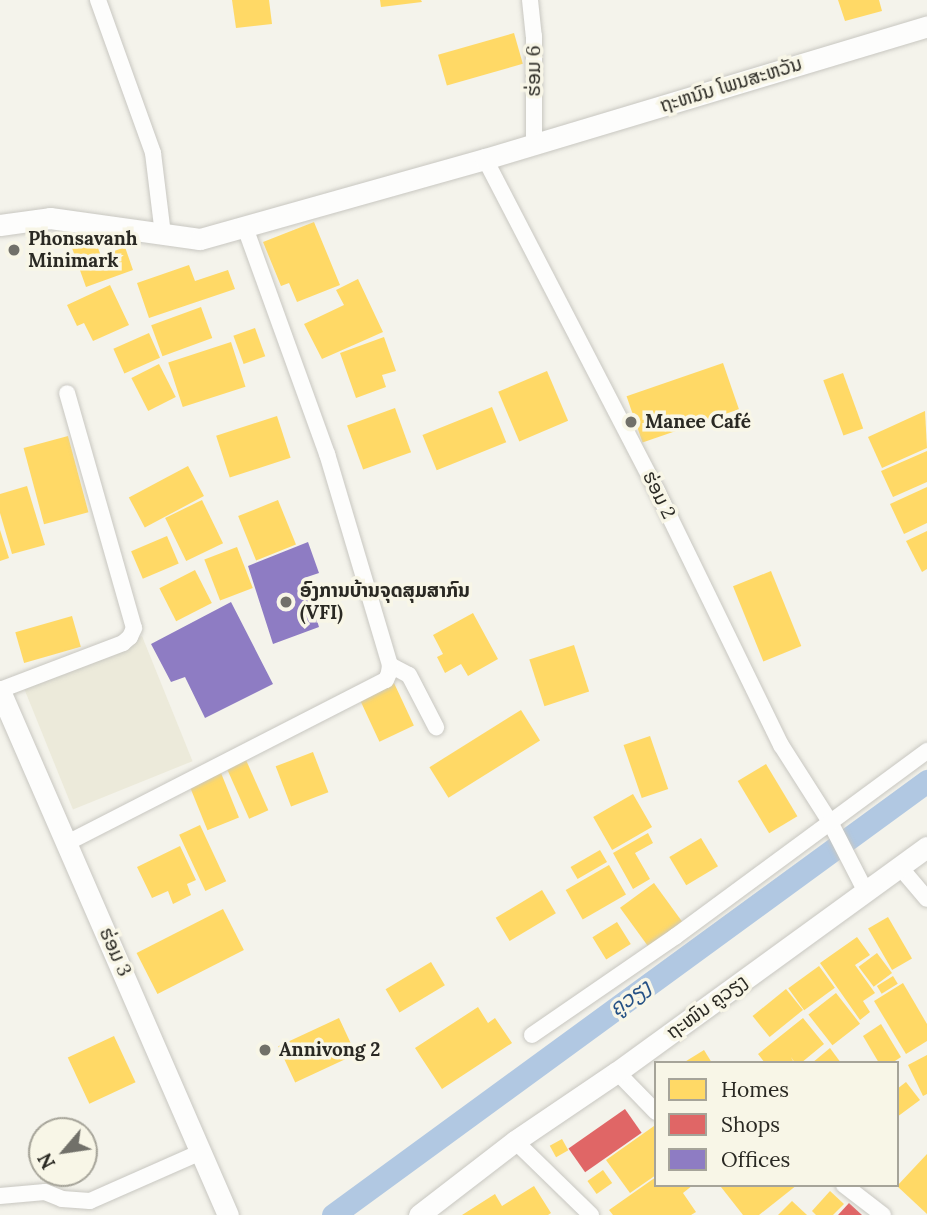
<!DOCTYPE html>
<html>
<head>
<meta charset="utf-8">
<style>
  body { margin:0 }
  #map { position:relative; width:927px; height:1215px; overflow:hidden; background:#f4f3eb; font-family:Lora,"Noto Sans Lao",serif }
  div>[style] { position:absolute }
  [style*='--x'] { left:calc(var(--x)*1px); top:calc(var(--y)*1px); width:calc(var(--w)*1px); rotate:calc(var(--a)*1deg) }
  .built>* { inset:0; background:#eceada; transform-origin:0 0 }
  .homes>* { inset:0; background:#ffd966; transform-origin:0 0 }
  .shops>* { inset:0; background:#e06666; transform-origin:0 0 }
  .offices>* { inset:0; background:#8e7cc3 }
  .canal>* { height:23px; margin:-11.5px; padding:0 11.5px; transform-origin:11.5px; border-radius:11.5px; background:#b1c8e2 }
  .roads { filter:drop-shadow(0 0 2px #c8c7c1) drop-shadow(0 0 2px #c8c7c1) }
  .minor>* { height:16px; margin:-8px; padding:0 8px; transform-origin:8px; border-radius:8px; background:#fdfdfc }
  .tertiary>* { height:21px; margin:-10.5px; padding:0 10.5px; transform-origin:10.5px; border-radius:10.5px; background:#fdfdfc }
  .dots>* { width:19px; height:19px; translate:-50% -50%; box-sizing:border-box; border:4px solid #f8f6e7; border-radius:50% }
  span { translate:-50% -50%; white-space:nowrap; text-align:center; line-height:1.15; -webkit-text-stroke:7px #f8f6e7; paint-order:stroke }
  .street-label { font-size:19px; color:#2a2923 }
  .poi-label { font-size:19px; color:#2a2923; font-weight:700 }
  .left { translate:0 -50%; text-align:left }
  .water-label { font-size:21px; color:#255185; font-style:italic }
  .legend { position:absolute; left:654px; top:1061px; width:245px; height:126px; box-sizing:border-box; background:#f8f6e7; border:2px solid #a6a499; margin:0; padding:9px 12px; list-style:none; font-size:21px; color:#2a2923 }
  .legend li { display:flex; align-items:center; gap:14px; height:35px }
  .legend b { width:35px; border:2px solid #a6a499 }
  .north { position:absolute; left:28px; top:1117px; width:70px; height:70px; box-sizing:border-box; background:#f8f6e7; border:2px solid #a6a499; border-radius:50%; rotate:241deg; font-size:19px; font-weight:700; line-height:28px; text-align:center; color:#2a2923 }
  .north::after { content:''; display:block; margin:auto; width:24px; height:32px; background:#717069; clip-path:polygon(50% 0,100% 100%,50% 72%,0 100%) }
</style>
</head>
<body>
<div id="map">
  <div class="built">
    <div style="left:142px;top:636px;width:135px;height:129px;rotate:68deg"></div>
  </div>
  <div class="homes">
    <div style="clip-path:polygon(232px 0,269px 0,272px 24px,236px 28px)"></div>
    <div style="clip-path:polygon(380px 0,421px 0,422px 2px,381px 7px)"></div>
    <div style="clip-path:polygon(838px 0,879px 0,882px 11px,845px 21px)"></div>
    <div style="left:514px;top:33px;width:32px;height:79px;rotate:74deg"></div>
    <div style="clip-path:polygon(314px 222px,340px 285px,297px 302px,289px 283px,281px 286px,263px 242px)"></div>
    <div style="clip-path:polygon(95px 240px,101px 256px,125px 247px,133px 270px,86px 287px,72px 248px)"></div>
    <div style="clip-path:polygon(189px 265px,195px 281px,228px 270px,235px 289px,149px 318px,137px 283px)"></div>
    <div style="clip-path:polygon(358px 279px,383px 332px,322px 359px,304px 324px,344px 305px,336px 290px)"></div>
    <div style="clip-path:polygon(110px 285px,129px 325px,93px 341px,84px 323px,77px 326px,67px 305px)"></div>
    <div style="left:201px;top:307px;width:33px;height:53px;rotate:70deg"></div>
    <div style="left:255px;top:328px;width:30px;height:23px;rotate:70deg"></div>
    <div style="left:149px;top:333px;width:27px;height:39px;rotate:66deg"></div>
    <div style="clip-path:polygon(384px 337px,396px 371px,382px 375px,386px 387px,356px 398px,340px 353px)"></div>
    <div style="left:231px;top:342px;width:47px;height:66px;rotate:72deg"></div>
    <div style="left:723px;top:363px;width:49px;height:102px;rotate:71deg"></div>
    <div style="left:159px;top:364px;width:37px;height:31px;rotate:63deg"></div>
    <div style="left:547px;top:371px;width:54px;height:53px;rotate:67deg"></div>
    <div style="left:843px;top:373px;width:59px;height:21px;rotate:70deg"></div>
    <div style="left:492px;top:407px;width:38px;height:75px;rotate:68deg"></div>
    <div style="left:395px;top:408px;width:47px;height:51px;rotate:70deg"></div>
    <div style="clip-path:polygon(925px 411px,927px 448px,882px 468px,868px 437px)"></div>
    <div style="left:277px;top:416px;width:44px;height:64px;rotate:72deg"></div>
    <div style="left:68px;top:436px;width:79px;height:46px;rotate:75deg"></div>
    <div style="clip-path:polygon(927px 451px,927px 482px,893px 497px,881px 471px)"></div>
    <div style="left:188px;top:466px;width:34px;height:67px;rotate:62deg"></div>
    <div style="clip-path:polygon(27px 486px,45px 545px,12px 554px,0 513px,0 494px)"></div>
    <div style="clip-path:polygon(927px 487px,927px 523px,904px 534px,890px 504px)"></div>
    <div style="left:202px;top:500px;width:48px;height:41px;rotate:64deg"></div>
    <div style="left:278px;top:500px;width:48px;height:43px;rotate:68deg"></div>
    <div style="clip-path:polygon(0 530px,9px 558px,0 561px)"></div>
    <div style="clip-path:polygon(927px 531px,927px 569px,922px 572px,906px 541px)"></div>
    <div style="left:167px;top:536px;width:30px;height:39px;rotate:67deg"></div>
    <div style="left:237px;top:547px;width:44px;height:35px;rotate:69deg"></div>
    <div style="left:195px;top:570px;width:37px;height:40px;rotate:63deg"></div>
    <div style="left:771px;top:571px;width:81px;height:41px;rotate:68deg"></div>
    <div style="clip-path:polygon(473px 613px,498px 659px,468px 676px,461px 664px,445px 673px,437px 657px,443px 654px,433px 635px)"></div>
    <div style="left:72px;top:616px;width:32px;height:59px;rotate:74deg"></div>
    <div style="left:574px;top:645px;width:49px;height:47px;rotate:72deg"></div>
    <div style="left:394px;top:683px;width:47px;height:38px;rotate:65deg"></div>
    <div style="left:521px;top:710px;width:36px;height:108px;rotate:58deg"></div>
    <div style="left:650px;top:736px;width:56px;height:28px;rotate:71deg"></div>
    <div style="left:313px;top:752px;width:43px;height:40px;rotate:69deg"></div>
    <div style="left:246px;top:760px;width:55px;height:21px;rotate:66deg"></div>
    <div style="left:766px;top:764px;width:61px;height:33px;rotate:59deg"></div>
    <div style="left:221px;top:773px;width:48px;height:34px;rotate:68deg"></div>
    <div style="left:633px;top:794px;width:38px;height:46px;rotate:60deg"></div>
    <div style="left:200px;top:825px;width:62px;height:23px;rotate:65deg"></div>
    <div style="clip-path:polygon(648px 833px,653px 843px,635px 853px,650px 879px,633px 889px,613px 853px)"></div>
    <div style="left:701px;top:838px;width:33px;height:37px;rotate:59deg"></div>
    <div style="clip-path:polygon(180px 846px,196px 880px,187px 884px,191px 895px,173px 904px,168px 891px,152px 898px,137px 867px)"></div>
    <div style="left:600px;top:850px;width:14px;height:34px;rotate:60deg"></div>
    <div style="left:609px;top:865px;width:34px;height:50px;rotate:60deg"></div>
    <div style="left:654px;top:883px;width:48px;height:42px;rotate:54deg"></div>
    <div style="left:542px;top:890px;width:27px;height:54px;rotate:59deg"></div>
    <div style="left:223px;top:909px;width:46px;height:97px;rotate:63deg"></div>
    <div style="left:888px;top:917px;width:48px;height:23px;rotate:60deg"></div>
    <div style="left:617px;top:922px;width:26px;height:29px;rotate:58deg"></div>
    <div style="clip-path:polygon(857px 937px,870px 955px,855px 965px,875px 993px,863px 1001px,870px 1012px,860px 1020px,820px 963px)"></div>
    <div style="left:877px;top:953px;width:25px;height:23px;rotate:53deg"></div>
    <div style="left:431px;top:962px;width:27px;height:53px;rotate:59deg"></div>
    <div style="left:819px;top:966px;width:27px;height:38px;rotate:54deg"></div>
    <div style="left:893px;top:976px;width:9px;height:19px;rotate:58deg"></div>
    <div style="clip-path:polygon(903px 983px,927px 1024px,927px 1041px,906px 1054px,874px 1001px)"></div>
    <div style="left:786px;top:989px;width:27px;height:43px;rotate:51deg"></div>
    <div style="left:836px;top:993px;width:39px;height:35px;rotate:52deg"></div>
    <div style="clip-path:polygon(478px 1007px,488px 1023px,495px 1018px,512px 1043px,442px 1089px,415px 1048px)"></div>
    <div style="left:339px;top:1018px;width:40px;height:67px;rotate:65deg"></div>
    <div style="clip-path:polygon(803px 1018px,824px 1044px,801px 1063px,795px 1063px,791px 1057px,794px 1063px,765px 1063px,758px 1054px)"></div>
    <div style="clip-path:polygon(881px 1024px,901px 1057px,892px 1063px,879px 1063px,863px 1036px)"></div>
    <div style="left:114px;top:1036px;width:51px;height:51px;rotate:65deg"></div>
    <div style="clip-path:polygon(830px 1048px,841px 1063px,812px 1063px)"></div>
    <div style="clip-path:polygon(704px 1050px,712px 1063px,683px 1063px)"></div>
    <div style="clip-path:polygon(927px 1055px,927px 1094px,923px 1096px,908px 1065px)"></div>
    <div style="clip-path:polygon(906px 1082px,920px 1100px,897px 1117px,897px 1089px)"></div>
    <div style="clip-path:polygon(654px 1126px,656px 1175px,630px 1193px,606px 1160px)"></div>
    <div style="left:562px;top:1139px;width:13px;height:14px;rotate:61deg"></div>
    <div style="clip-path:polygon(927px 1154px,927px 1214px,897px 1186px)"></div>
    <div style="left:603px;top:1170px;width:16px;height:19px;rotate:55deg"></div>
    <div style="clip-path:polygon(656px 1177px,656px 1185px,693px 1185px,683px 1193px,696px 1212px,691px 1215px,613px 1215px,609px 1210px)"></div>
    <div style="clip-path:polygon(724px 1185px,797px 1185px,759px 1215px,743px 1215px,721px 1187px)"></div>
    <div style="clip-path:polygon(534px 1186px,551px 1213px,548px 1215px,462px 1215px,495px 1194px,502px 1206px)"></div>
    <div style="clip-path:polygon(830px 1191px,844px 1204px,833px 1215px,816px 1215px,812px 1211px)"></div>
    <div style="clip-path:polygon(792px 1201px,807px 1215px,778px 1215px)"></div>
  </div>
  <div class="shops">
    <div style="left:625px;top:1109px;width:29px;height:69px;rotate:55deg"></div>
    <div style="clip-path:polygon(849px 1203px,862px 1215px,838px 1215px)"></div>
  </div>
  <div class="offices">
    <div style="clip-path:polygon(308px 542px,319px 573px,304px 578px,319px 627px,273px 644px,248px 566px)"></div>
    <div style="clip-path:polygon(231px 602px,273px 684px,205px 718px,185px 677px,171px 682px,151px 644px)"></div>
  </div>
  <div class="canal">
    <div style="--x:333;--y:1215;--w:736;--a:-36.15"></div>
  </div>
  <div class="roads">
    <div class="minor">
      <div style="--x:98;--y:0;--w:163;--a:70.2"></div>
      <div style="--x:153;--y:153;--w:82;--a:83"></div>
      <div style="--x:530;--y:0;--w:36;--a:84"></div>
      <div style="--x:534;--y:36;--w:106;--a:90"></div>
      <div style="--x:485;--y:159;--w:374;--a:62.6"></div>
      <div style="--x:657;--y:491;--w:283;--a:64"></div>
      <div style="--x:781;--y:745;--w:91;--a:57.5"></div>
      <div style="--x:830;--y:822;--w:79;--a:62.8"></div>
      <div style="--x:390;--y:665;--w:21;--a:28"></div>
      <div style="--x:409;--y:675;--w:59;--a:62.6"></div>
      <div style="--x:0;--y:690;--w:132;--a:-20.9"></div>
      <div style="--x:123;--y:643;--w:9;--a:-41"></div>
      <div style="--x:130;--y:637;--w:10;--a:-66"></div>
      <div style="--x:134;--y:628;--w:244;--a:-105.9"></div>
      <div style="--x:67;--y:843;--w:358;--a:-27.1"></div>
      <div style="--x:386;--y:680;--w:8;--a:-67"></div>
      <div style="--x:389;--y:673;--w:8;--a:-83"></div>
      <div style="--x:390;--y:665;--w:220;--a:-106.6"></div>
      <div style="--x:327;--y:454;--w:240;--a:-109.9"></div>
      <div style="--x:899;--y:866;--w:43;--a:49.7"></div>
      <div style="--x:532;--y:1035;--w:175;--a:-34.5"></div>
      <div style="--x:676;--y:936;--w:312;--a:-36.4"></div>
      <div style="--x:617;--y:1072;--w:56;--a:45.7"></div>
      <div style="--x:515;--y:1141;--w:106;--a:44.2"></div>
      <div style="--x:844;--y:1185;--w:49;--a:37.6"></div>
      <div style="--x:0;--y:1196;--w:45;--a:-5.1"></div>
      <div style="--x:45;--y:1192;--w:18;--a:22"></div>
      <div style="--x:62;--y:1199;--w:28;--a:4"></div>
      <div style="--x:90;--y:1201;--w:121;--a:-23.8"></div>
    </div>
    <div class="tertiary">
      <div style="--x:0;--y:225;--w:50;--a:-8"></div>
      <div style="--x:50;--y:218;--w:151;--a:8"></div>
      <div style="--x:200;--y:239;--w:296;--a:-15.7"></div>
      <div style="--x:485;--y:159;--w:462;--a:-16.7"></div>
      <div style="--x:0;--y:691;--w:571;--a:66.49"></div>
      <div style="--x:419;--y:1215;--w:121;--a:-37.6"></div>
      <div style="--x:515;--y:1141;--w:123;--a:-34.1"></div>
      <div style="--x:617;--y:1072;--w:383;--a:-36"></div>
    </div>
  </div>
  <div class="dots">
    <div style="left:14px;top:250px;background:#717069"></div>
    <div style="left:631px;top:422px;background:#717069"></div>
    <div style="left:286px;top:602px;background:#717069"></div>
    <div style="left:265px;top:1050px;background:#717069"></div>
  </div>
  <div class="street-label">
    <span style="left:534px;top:71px;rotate:-90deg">ຮ່ອມ 6</span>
    <span style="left:731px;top:85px;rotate:-17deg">ຖະຫນົນ ໂພນສະຫວັນ</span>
    <span style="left:659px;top:495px;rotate:64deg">ຮ່ອມ 2</span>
    <span style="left:115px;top:952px;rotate:66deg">ຮ່ອມ 3</span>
    <span style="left:707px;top:1007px;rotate:-36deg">ຖະໜົນ ຄູວຽງ</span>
  </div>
  <div class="poi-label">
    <span class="left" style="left:28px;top:250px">Phonsavanh<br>Minimark</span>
    <span class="left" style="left:645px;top:422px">Manee Café</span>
    <span class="left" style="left:300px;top:602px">ອົງການບ້ານຈຸດສຸມສາກົນ<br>(VFI)</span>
    <span class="left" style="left:279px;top:1050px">Annivong 2</span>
  </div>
  <div class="water-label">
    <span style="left:630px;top:998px;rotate:-36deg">ຄູວຽງ</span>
  </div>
  <ul class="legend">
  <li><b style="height:19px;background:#ffd966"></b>Homes</li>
  <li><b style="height:19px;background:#e06666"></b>Shops</li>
  <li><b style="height:19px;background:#8e7cc3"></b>Offices</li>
  </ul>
  <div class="north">N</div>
</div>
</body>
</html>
